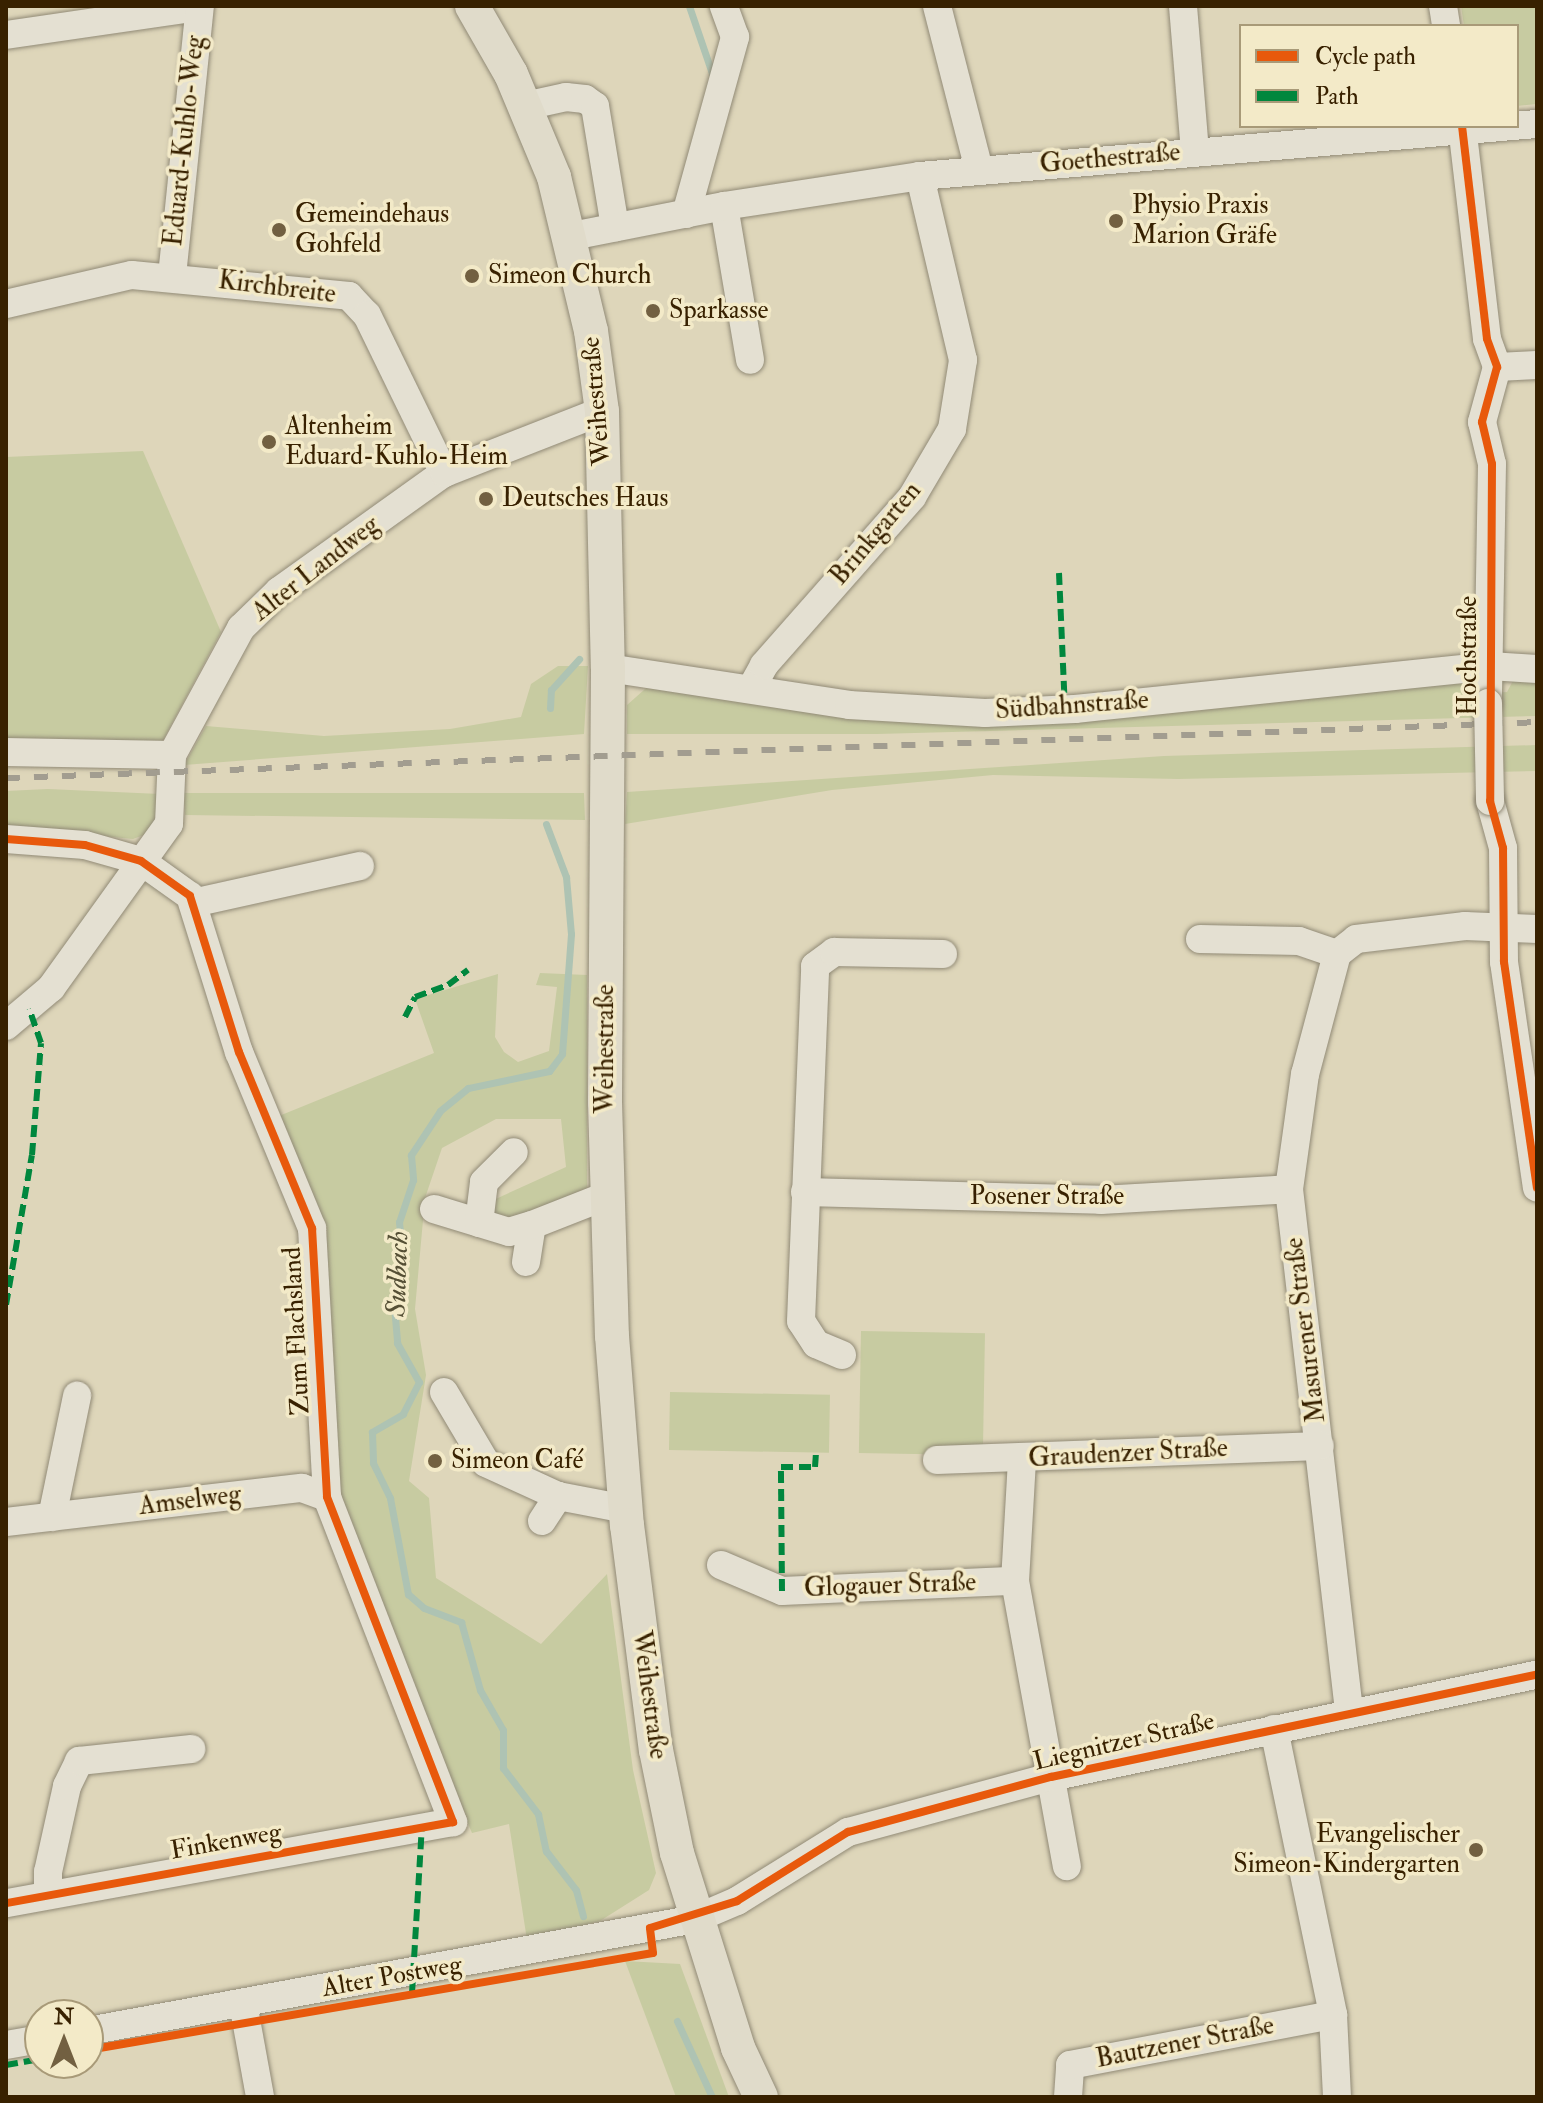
<!DOCTYPE html>
<html>
<head>
<meta charset="utf-8">
<style>
  body { margin:0 }
  #map { position:relative; width:1543px; height:2103px; overflow:hidden; background:#ded6ba; font-family:"IM FELL Double Pica",serif }
  div>[style] { position:absolute }
  [style*='--x'] { left:calc(var(--x)*1px); top:calc(var(--y)*1px); width:calc(var(--w)*1px); rotate:calc(var(--a)*1deg) }
  .green>* { inset:0; background:#c7cba1; transform-origin:0 0 }
  .stream>* { height:7px; margin:-3.5px; padding:0 3.5px; transform-origin:3.5px; border-radius:3.5px; background:#aec3b3 }
  .roads { filter:drop-shadow(0 0 2px #918a76) drop-shadow(0 0 2px #918a76) }
  .minor>* { height:28px; margin:-14px; padding:0 14px; transform-origin:14px; border-radius:14px; background:#e4e0d2 }
  .major>* { height:34px; margin:-17px; padding:0 17px; transform-origin:17px; border-radius:17px; background:#e0dbca }
  .rail>* { height:6px; margin-top:-3px; transform-origin:0; background:repeating-linear-gradient(90deg,#a29d90 0 14px,transparent 0 28px) }
  .bridges { filter:drop-shadow(0 0 2px #918a76) drop-shadow(0 0 2px #918a76) }
  .minor-bridge>* { height:28px; margin:-14px; padding:0 14px; transform-origin:14px; border-radius:14px; background:#e4e0d2 }
  .quiet>* { height:6px; margin-top:-3px; transform-origin:0; background:repeating-linear-gradient(90deg,#00873e 0 12px,transparent 0 18px) }
  .cycleway>* { height:8px; margin:-4px; padding:0 4px; transform-origin:4px; border-radius:4px; background:#e8590c }
  .dots>* { width:22px; height:22px; translate:-50% -50%; box-sizing:border-box; border:4px solid #f3eac8; border-radius:50% }
  span { translate:-50% -50%; white-space:nowrap; text-align:center; line-height:1.15; -webkit-text-stroke:7px #f3eac8; paint-order:stroke }
  .street-label { font-size:26px; color:#382100 }
  .poi-label { font-size:26px; color:#382100 }
  .left { translate:0 -50%; text-align:left }
  .right { translate:-100% -50%; text-align:right }
  .water-label { font-size:28px; color:#554f35; font-style:italic }
  .frame { position:absolute; inset:0; border:8px solid #382100; pointer-events:none }
  .legend { position:absolute; left:1239px; top:24px; width:280px; height:104px; box-sizing:border-box; background:#f3eac8; border:2px solid #a89a78; margin:0; padding:10px 14px; list-style:none; font-size:24px; color:#382100 }
  .legend li { display:flex; align-items:center; gap:16px; height:40px }
  .legend b { width:40px; border:2px solid #a89a78 }
  .north { position:absolute; left:24px; top:1999px; width:80px; height:80px; box-sizing:border-box; background:#f3eac8; border:2px solid #a89a78; border-radius:50%; rotate:0deg; font-size:22px; font-weight:700; line-height:32px; text-align:center; color:#382100 }
  .north::after { content:''; display:block; margin:auto; width:28px; height:36px; background:#726041; clip-path:polygon(50% 0,100% 100%,50% 72%,0 100%) }
</style>
</head>
<body>
<div id="map">
  <div class="green">
    <div style="clip-path:polygon(1461px 6px,1537px 6px,1537px 104px,1517px 106px,1517px 26px,1464px 26px)"></div>
    <div style="clip-path:polygon(143px 451px,221px 632px,160px 746px,6px 743px,6px 457px)"></div>
    <div style="clip-path:polygon(558px 666px,588px 666px,584px 734px,184px 765px,206px 726px,324px 736px,450px 729px,521px 717px,531px 684px)"></div>
    <div style="clip-path:polygon(1514px 679px,1537px 679px,1537px 716px,877px 734px,627px 734px,627px 705px,653px 682px,1077px 716px,1466px 683px,1480px 694px,1507px 692px)"></div>
    <div style="clip-path:polygon(1537px 745px,1537px 771px,1178px 779px,993px 775px,832px 790px,625px 824px,627px 792px,1164px 756px)"></div>
    <div style="clip-path:polygon(48px 789px,160px 794px,152px 832px,133px 839px,6px 827px,6px 791px)"></div>
    <div style="clip-path:polygon(184px 793px,584px 793px,585px 820px,185px 815px)"></div>
    <div style="clip-path:polygon(540px 973px,587px 975px,587px 1194px,508px 1225px,489px 1218px,489px 1202px,566px 1167px,561px 1119px,496px 1119px,442px 1148px,425px 1198px,415px 1309px,426px 1375px,409px 1481px,429px 1498px,436px 1578px,541px 1644px,607px 1574px,633px 1770px,656px 1873px,649px 1890px,600px 1921px,527px 1940px,509px 1824px,472px 1833px,334px 1499px,320px 1225px,274px 1118px,434px 1053px,415px 999px,498px 974px,495px 1037px,504px 1052px,518px 1062px,549px 1051px,557px 987px,536px 985px)"></div>
    <div style="left:861px;top:1331px;width:124px;height:122px;rotate:1deg"></div>
    <div style="left:670px;top:1392px;width:160px;height:58px;rotate:1deg"></div>
    <div style="clip-path:polygon(625px 1961px,680px 1964px,729px 2097px,676px 2097px)"></div>
  </div>
  <div class="stream">
    <div style="--x:689;--y:6;--w:74;--a:71.1"></div>
    <div style="--x:550;--y:708;--w:18;--a:-87"></div>
    <div style="--x:551;--y:690;--w:42;--a:-47.9"></div>
    <div style="--x:546;--y:824;--w:57;--a:69.3"></div>
    <div style="--x:566;--y:877;--w:57;--a:85"></div>
    <div style="--x:571;--y:934;--w:120;--a:94.3"></div>
    <div style="--x:562;--y:1054;--w:21;--a:127"></div>
    <div style="--x:549;--y:1071;--w:83;--a:168.1"></div>
    <div style="--x:468;--y:1088;--w:36;--a:141"></div>
    <div style="--x:440;--y:1111;--w:53;--a:123.4"></div>
    <div style="--x:411;--y:1155;--w:25;--a:85"></div>
    <div style="--x:413;--y:1180;--w:44;--a:108.4"></div>
    <div style="--x:399;--y:1222;--w:38;--a:84"></div>
    <div style="--x:403;--y:1260;--w:47;--a:101.1"></div>
    <div style="--x:394;--y:1306;--w:37;--a:85"></div>
    <div style="--x:397;--y:1343;--w:45;--a:60.6"></div>
    <div style="--x:419;--y:1382;--w:36;--a:117"></div>
    <div style="--x:403;--y:1414;--w:36;--a:150"></div>
    <div style="--x:372;--y:1432;--w:31;--a:88"></div>
    <div style="--x:373;--y:1463;--w:39;--a:64"></div>
    <div style="--x:390;--y:1498;--w:98;--a:79.4"></div>
    <div style="--x:408;--y:1594;--w:21;--a:41"></div>
    <div style="--x:424;--y:1608;--w:40;--a:21"></div>
    <div style="--x:461;--y:1622;--w:71;--a:74.4"></div>
    <div style="--x:480;--y:1690;--w:46;--a:60.1"></div>
    <div style="--x:503;--y:1730;--w:38;--a:90"></div>
    <div style="--x:503;--y:1768;--w:58;--a:52.7"></div>
    <div style="--x:538;--y:1814;--w:38;--a:78"></div>
    <div style="--x:546;--y:1851;--w:49;--a:52.4"></div>
    <div style="--x:576;--y:1890;--w:27;--a:75"></div>
    <div style="--x:677;--y:2021;--w:84;--a:65.3"></div>
  </div>
  <div class="roads">
    <div class="minor">
      <div style="--x:937;--y:6;--w:169;--a:75.6"></div>
      <div style="--x:1183;--y:6;--w:146;--a:85.3"></div>
      <div style="--x:1443;--y:6;--w:20;--a:81"></div>
      <div style="--x:6;--y:35;--w:195;--a:-8.3"></div>
      <div style="--x:525;--y:106;--w:42;--a:-12.4"></div>
      <div style="--x:566;--y:97;--w:19;--a:6"></div>
      <div style="--x:585;--y:99;--w:12;--a:35"></div>
      <div style="--x:595;--y:106;--w:123;--a:80.6"></div>
      <div style="--x:1462;--y:126;--w:214;--a:83.3"></div>
      <div style="--x:1487;--y:339;--w:30;--a:70"></div>
      <div style="--x:1497;--y:367;--w:57;--a:105.3"></div>
      <div style="--x:1482;--y:422;--w:43;--a:76.6"></div>
      <div style="--x:1492;--y:464;--w:239;--a:91"></div>
      <div style="--x:724;--y:206;--w:156;--a:80.4"></div>
      <div style="--x:686;--y:214;--w:184;--a:-74.5"></div>
      <div style="--x:735;--y:37;--w:33;--a:-110"></div>
      <div style="--x:572;--y:236;--w:155;--a:-11.2"></div>
      <div style="--x:724;--y:206;--w:198;--a:-8.7"></div>
      <div style="--x:920;--y:176;--w:619;--a:-4.82"></div>
      <div style="--x:172;--y:276;--w:271;--a:-84.1"></div>
      <div style="--x:6;--y:304;--w:129;--a:-13"></div>
      <div style="--x:132;--y:275;--w:218;--a:5.5"></div>
      <div style="--x:349;--y:296;--w:26;--a:47"></div>
      <div style="--x:367;--y:315;--w:176;--a:64"></div>
      <div style="--x:1497;--y:367;--w:40;--a:-2.9"></div>
      <div style="--x:608;--y:668;--w:244;--a:8.7"></div>
      <div style="--x:849;--y:705;--w:136;--a:3.4"></div>
      <div style="--x:985;--y:713;--w:90;--a:-2.5"></div>
      <div style="--x:1075;--y:709;--w:416;--a:-5.9"></div>
      <div style="--x:1489;--y:666;--w:48;--a:3.6"></div>
      <div style="--x:752;--y:687;--w:25;--a:-61"></div>
      <div style="--x:764;--y:665;--w:224;--a:-48.6"></div>
      <div style="--x:912;--y:497;--w:79;--a:-59.5"></div>
      <div style="--x:952;--y:429;--w:70;--a:-80.9"></div>
      <div style="--x:963;--y:360;--w:189;--a:-103.2"></div>
      <div style="--x:6;--y:752;--w:166;--a:1"></div>
      <div style="--x:1490;--y:801;--w:49;--a:74.5"></div>
      <div style="--x:1503;--y:848;--w:114;--a:89.5"></div>
      <div style="--x:1504;--y:962;--w:228;--a:81.7"></div>
      <div style="--x:6;--y:839;--w:79;--a:4.3"></div>
      <div style="--x:85;--y:845;--w:58;--a:15.9"></div>
      <div style="--x:141;--y:861;--w:60;--a:35.5"></div>
      <div style="--x:190;--y:896;--w:164;--a:72.6"></div>
      <div style="--x:239;--y:1052;--w:191;--a:67.5"></div>
      <div style="--x:312;--y:1228;--w:269;--a:86.8"></div>
      <div style="--x:327;--y:1497;--w:349;--a:68.8"></div>
      <div style="--x:453;--y:1822;--w:454;--a:169.7"></div>
      <div style="--x:193;--y:903;--w:171;--a:-12.5"></div>
      <div style="--x:1200;--y:939;--w:99;--a:1.2"></div>
      <div style="--x:1299;--y:941;--w:40;--a:18.9"></div>
      <div style="--x:1337;--y:954;--w:124;--a:104.9"></div>
      <div style="--x:1305;--y:1074;--w:116;--a:97.9"></div>
      <div style="--x:1289;--y:1189;--w:525;--a:83.44"></div>
      <div style="--x:1337;--y:954;--w:24;--a:-38"></div>
      <div style="--x:1356;--y:939;--w:110;--a:-6.8"></div>
      <div style="--x:1465;--y:926;--w:72;--a:2.4"></div>
      <div style="--x:6;--y:1026;--w:59;--a:-40.2"></div>
      <div style="--x:51;--y:988;--w:202;--a:-54.3"></div>
      <div style="--x:169;--y:824;--w:69;--a:-87.5"></div>
      <div style="--x:172;--y:755;--w:145;--a:-61.5"></div>
      <div style="--x:241;--y:628;--w:53;--a:-44.2"></div>
      <div style="--x:279;--y:591;--w:203;--a:-35.6"></div>
      <div style="--x:444;--y:473;--w:170;--a:-21.4"></div>
      <div style="--x:805;--y:1192;--w:296;--a:1.5"></div>
      <div style="--x:1101;--y:1200;--w:188;--a:-3.3"></div>
      <div style="--x:434;--y:1209;--w:78;--a:17"></div>
      <div style="--x:509;--y:1232;--w:24;--a:-17"></div>
      <div style="--x:479;--y:1223;--w:41;--a:-83"></div>
      <div style="--x:484;--y:1182;--w:42;--a:-45"></div>
      <div style="--x:526;--y:1262;--w:37;--a:-81"></div>
      <div style="--x:532;--y:1225;--w:82;--a:-21.5"></div>
      <div style="--x:842;--y:1355;--w:28;--a:-157"></div>
      <div style="--x:816;--y:1344;--w:27;--a:-123"></div>
      <div style="--x:801;--y:1321;--w:355;--a:-87.7"></div>
      <div style="--x:815;--y:966;--w:24;--a:-36"></div>
      <div style="--x:834;--y:952;--w:109;--a:1.1"></div>
      <div style="--x:444;--y:1392;--w:82;--a:59.4"></div>
      <div style="--x:486;--y:1463;--w:79;--a:24.6"></div>
      <div style="--x:937;--y:1460;--w:383;--a:-2.1"></div>
      <div style="--x:1022;--y:1460;--w:121;--a:93.3"></div>
      <div style="--x:1015;--y:1581;--w:290;--a:79.7"></div>
      <div style="--x:52;--y:1517;--w:124;--a:-78.3"></div>
      <div style="--x:542;--y:1521;--w:30;--a:-57"></div>
      <div style="--x:558;--y:1496;--w:69;--a:10.8"></div>
      <div style="--x:6;--y:1522;--w:298;--a:-6.6"></div>
      <div style="--x:302;--y:1488;--w:27;--a:20"></div>
      <div style="--x:721;--y:1565;--w:66;--a:23.1"></div>
      <div style="--x:782;--y:1591;--w:233;--a:-2.5"></div>
      <div style="--x:1274;--y:1729;--w:292;--a:78.3"></div>
      <div style="--x:1333;--y:2015;--w:82;--a:87.2"></div>
      <div style="--x:48;--y:1895;--w:23;--a:-90"></div>
      <div style="--x:48;--y:1872;--w:88;--a:-77.5"></div>
      <div style="--x:67;--y:1786;--w:28;--a:-64"></div>
      <div style="--x:79;--y:1761;--w:113;--a:-6.1"></div>
      <div style="--x:243;--y:2003;--w:96;--a:79.7"></div>
      <div style="--x:88;--y:2031;--w:617;--a:-10.45"></div>
      <div style="--x:695;--y:1919;--w:46;--a:-23.2"></div>
      <div style="--x:737;--y:1901;--w:131;--a:-31.9"></div>
      <div style="--x:848;--y:1832;--w:210;--a:-15.2"></div>
      <div style="--x:1051;--y:1777;--w:497;--a:-11.9"></div>
      <div style="--x:6;--y:2045;--w:35;--a:-10"></div>
      <div style="--x:1068;--y:2097;--w:32;--a:-86"></div>
      <div style="--x:1070;--y:2065;--w:268;--a:-10.8"></div>
    </div>
    <div class="major">
      <div style="--x:472;--y:6;--w:78;--a:60.2"></div>
      <div style="--x:511;--y:74;--w:112;--a:67.3"></div>
      <div style="--x:554;--y:177;--w:158;--a:76.5"></div>
      <div style="--x:591;--y:331;--w:81;--a:82.2"></div>
      <div style="--x:602;--y:411;--w:257;--a:88.7"></div>
      <div style="--x:608;--y:668;--w:434;--a:90.4"></div>
      <div style="--x:605;--y:1102;--w:234;--a:88.3"></div>
      <div style="--x:612;--y:1336;--w:190;--a:85.5"></div>
      <div style="--x:627;--y:1525;--w:227;--a:82.7"></div>
      <div style="--x:656;--y:1750;--w:105;--a:78.5"></div>
      <div style="--x:677;--y:1853;--w:204;--a:72.6"></div>
      <div style="--x:738;--y:2048;--w:54;--a:64.9"></div>
    </div>
  </div>
  <div class="rail">
    <div style="--x:6;--y:778;--w:1532;--a:-2.09"></div>
  </div>
  <div class="bridges">
    <div class="minor-bridge">
      <div style="--x:1488;--y:703;--w:98;--a:88.8"></div>
    </div>
  </div>
  <div class="quiet">
    <div style="--x:1059;--y:573;--w:136;--a:87.5"></div>
    <div style="--x:405;--y:1017;--w:22;--a:-63"></div>
    <div style="--x:415;--y:997;--w:35;--a:-20"></div>
    <div style="--x:448;--y:985;--w:25;--a:-37"></div>
    <div style="--x:6;--y:1305;--w:152;--a:-80.2"></div>
    <div style="--x:32;--y:1155;--w:112;--a:-85.4"></div>
    <div style="--x:41;--y:1043;--w:36;--a:-109"></div>
    <div style="--x:782;--y:1591;--w:124;--a:-90.5"></div>
    <div style="--x:781;--y:1467;--w:34;--a:0"></div>
    <div style="--x:815;--y:1467;--w:13;--a:-86"></div>
    <div style="--x:412;--y:1993;--w:166;--a:-86.6"></div>
    <div style="--x:6;--y:2065;--w:35;--a:-10"></div>
  </div>
  <div class="cycleway">
    <div style="--x:1462;--y:126;--w:214;--a:83.3"></div>
    <div style="--x:1487;--y:339;--w:30;--a:70"></div>
    <div style="--x:1497;--y:367;--w:57;--a:105.3"></div>
    <div style="--x:1482;--y:422;--w:43;--a:76.6"></div>
    <div style="--x:1492;--y:464;--w:337;--a:90.3"></div>
    <div style="--x:1490;--y:801;--w:49;--a:74.5"></div>
    <div style="--x:1503;--y:848;--w:114;--a:89.5"></div>
    <div style="--x:1504;--y:962;--w:228;--a:81.7"></div>
    <div style="--x:6;--y:839;--w:79;--a:4.3"></div>
    <div style="--x:85;--y:845;--w:58;--a:15.9"></div>
    <div style="--x:141;--y:861;--w:60;--a:35.5"></div>
    <div style="--x:190;--y:896;--w:164;--a:72.6"></div>
    <div style="--x:239;--y:1052;--w:191;--a:67.5"></div>
    <div style="--x:312;--y:1228;--w:269;--a:86.8"></div>
    <div style="--x:327;--y:1497;--w:349;--a:68.8"></div>
    <div style="--x:453;--y:1822;--w:454;--a:169.7"></div>
    <div style="--x:88;--y:2050;--w:573;--a:-9.74"></div>
    <div style="--x:653;--y:1953;--w:25;--a:-97"></div>
    <div style="--x:650;--y:1928;--w:91;--a:-17.2"></div>
    <div style="--x:737;--y:1901;--w:131;--a:-31.9"></div>
    <div style="--x:848;--y:1832;--w:210;--a:-15.2"></div>
    <div style="--x:1051;--y:1777;--w:497;--a:-11.9"></div>
  </div>
  <div class="dots">
    <div style="left:1116px;top:221px;background:#726041"></div>
    <div style="left:279px;top:230px;background:#726041"></div>
    <div style="left:472px;top:276px;background:#726041"></div>
    <div style="left:653px;top:311px;background:#726041"></div>
    <div style="left:269px;top:442px;background:#726041"></div>
    <div style="left:486px;top:499px;background:#726041"></div>
    <div style="left:435px;top:1461px;background:#726041"></div>
    <div style="left:1476px;top:1850px;background:#726041"></div>
  </div>
  <div class="street-label">
    <span style="left:185px;top:141px;rotate:-84deg">Eduard-Kuhlo-Weg</span>
    <span style="left:1110px;top:159px;rotate:-5deg">Goethestraße</span>
    <span style="left:277px;top:288px;rotate:7deg">Kirchbreite</span>
    <span style="left:597px;top:401px;rotate:-95deg">Weihestraße</span>
    <span style="left:876px;top:534px;rotate:-50deg">Brinkgarten</span>
    <span style="left:316px;top:569px;rotate:-38deg">Alter Landweg</span>
    <span style="left:1469px;top:656px;rotate:-90deg">Hochstraße</span>
    <span style="left:1072px;top:706px;rotate:-4deg">Südbahnstraße</span>
    <span style="left:606px;top:1049px;rotate:-90deg">Weihestraße</span>
    <span style="left:1047px;top:1197px">Posener Straße</span>
    <span style="left:1306px;top:1330px;rotate:-97deg">Masurener Straße</span>
    <span style="left:297px;top:1331px;rotate:-93deg">Zum Flachsland</span>
    <span style="left:1128px;top:1454px;rotate:-3deg">Graudenzer Straße</span>
    <span style="left:190px;top:1501px;rotate:-7deg">Amselweg</span>
    <span style="left:890px;top:1586px;rotate:-2deg">Glogauer Straße</span>
    <span style="left:649px;top:1695px;rotate:82deg">Weihestraße</span>
    <span style="left:1124px;top:1742px;rotate:-13deg">Liegnitzer Straße</span>
    <span style="left:226px;top:1842px;rotate:-10deg">Finkenweg</span>
    <span style="left:392px;top:1977px;rotate:-10deg">Alter Postweg</span>
    <span style="left:1185px;top:2043px;rotate:-11deg">Bautzener Straße</span>
  </div>
  <div class="poi-label">
    <span class="left" style="left:1132px;top:221px">Physio Praxis<br>Marion Gräfe</span>
    <span class="left" style="left:295px;top:230px">Gemeindehaus<br>Gohfeld</span>
    <span class="left" style="left:488px;top:276px">Simeon Church</span>
    <span class="left" style="left:669px;top:311px">Sparkasse</span>
    <span class="left" style="left:285px;top:442px">Altenheim<br>Eduard-Kuhlo-Heim</span>
    <span class="left" style="left:502px;top:499px">Deutsches Haus</span>
    <span class="left" style="left:451px;top:1461px">Simeon Café</span>
    <span class="right" style="left:1460px;top:1850px">Evangelischer<br>Simeon-Kindergarten</span>
  </div>
  <div class="water-label">
    <span style="left:398px;top:1274px;rotate:-88deg">Sudbach</span>
  </div>
  <div class="frame"></div>
  <ul class="legend">
  <li><b style="height:10px;background:#e8590c"></b>Cycle path</li>
  <li><b style="height:10px;background:#00873e"></b>Path</li>
  </ul>
  <div class="north">N</div>
</div>
</body>
</html>
